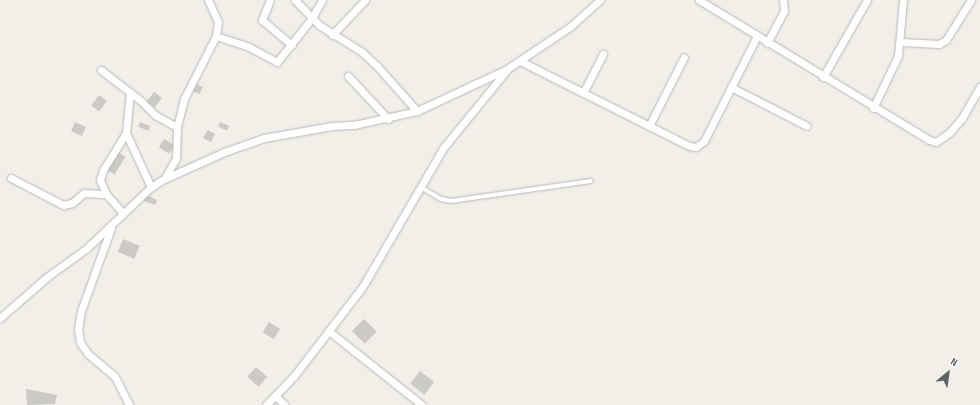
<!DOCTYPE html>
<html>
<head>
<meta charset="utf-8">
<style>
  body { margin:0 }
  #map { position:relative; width:980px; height:405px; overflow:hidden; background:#f1efe8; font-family:"Sofia Sans Condensed",sans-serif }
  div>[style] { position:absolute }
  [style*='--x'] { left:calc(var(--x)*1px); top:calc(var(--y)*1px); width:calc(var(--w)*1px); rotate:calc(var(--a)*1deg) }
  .building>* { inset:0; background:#cccac5; transform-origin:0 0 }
  .roads { filter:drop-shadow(0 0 1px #b5b8bc) drop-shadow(0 0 1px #b5b8bc) }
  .lane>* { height:3.5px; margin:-1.75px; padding:0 1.75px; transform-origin:1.75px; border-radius:1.75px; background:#fff }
  .street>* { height:7px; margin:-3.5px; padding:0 3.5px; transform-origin:3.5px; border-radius:3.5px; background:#fff }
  span { translate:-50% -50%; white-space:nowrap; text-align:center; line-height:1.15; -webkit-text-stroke:4px #fff; paint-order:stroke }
  .north { position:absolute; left:928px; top:353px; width:40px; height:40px; -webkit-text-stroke:3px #fff; paint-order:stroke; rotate:29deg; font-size:11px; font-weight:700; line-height:16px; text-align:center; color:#5f6368 }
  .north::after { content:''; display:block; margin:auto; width:14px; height:18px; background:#5f6368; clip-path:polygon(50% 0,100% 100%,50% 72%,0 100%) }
</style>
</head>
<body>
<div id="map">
  <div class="building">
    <div style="left:195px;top:83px;width:9px;height:8px;rotate:27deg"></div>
    <div style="left:154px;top:92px;width:10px;height:12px;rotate:37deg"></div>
    <div style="left:99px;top:95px;width:10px;height:13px;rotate:37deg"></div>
    <div style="left:75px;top:122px;width:12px;height:10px;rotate:24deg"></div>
    <div style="left:140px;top:122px;width:11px;height:5px;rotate:22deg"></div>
    <div style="left:220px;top:122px;width:10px;height:5px;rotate:24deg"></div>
    <div style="clip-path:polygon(208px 130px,215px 134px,211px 142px,203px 138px)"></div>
    <div style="left:164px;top:139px;width:12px;height:10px;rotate:31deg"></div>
    <div style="left:118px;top:152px;width:9px;height:21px;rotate:32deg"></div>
    <div style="clip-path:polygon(147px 195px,157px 200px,155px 205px,144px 201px)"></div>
    <div style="left:123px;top:239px;width:18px;height:14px;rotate:22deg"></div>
    <div style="left:364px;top:319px;width:18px;height:17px;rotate:45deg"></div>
    <div style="left:269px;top:322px;width:13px;height:12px;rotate:32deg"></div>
    <div style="left:256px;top:367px;width:15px;height:13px;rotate:42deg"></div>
    <div style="left:420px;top:371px;width:18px;height:16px;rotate:38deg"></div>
    <div style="clip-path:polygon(26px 389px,57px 395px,55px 404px,27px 405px)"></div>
  </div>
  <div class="roads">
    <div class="lane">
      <div style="--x:421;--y:187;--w:23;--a:31"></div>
      <div style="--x:441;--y:199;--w:10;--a:11"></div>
      <div style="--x:451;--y:201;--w:141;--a:-8.1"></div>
    </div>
    <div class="street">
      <div style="--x:270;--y:0;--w:22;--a:112"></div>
      <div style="--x:262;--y:20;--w:39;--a:40"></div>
      <div style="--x:295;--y:0;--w:35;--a:46"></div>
      <div style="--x:319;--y:25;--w:51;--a:32.1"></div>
      <div style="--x:362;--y:52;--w:21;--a:43"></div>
      <div style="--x:377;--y:66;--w:60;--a:48.4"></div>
      <div style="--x:699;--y:0;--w:269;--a:31.3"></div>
      <div style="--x:929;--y:140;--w:7;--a:16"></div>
      <div style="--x:936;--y:142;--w:16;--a:-35"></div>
      <div style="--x:949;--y:133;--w:20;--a:-49"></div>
      <div style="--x:962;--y:118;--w:36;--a:-60"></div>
      <div style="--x:332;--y:35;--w:48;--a:-46.7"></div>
      <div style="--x:216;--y:36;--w:35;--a:18"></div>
      <div style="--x:249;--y:47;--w:32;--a:28"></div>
      <div style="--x:277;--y:62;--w:56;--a:-51.5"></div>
      <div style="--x:312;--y:18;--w:21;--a:-61"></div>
      <div style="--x:901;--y:42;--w:38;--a:3"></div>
      <div style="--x:939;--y:44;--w:8;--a:-30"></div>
      <div style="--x:946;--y:40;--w:47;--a:-58"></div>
      <div style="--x:767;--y:43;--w:36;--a:-62"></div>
      <div style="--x:784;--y:11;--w:11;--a:-95"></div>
      <div style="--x:520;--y:61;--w:189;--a:26.7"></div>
      <div style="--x:689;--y:146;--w:7;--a:8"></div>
      <div style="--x:696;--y:147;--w:10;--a:-37"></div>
      <div style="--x:704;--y:141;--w:118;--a:-63.2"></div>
      <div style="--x:101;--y:70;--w:51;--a:37.8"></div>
      <div style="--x:141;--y:101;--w:20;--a:45"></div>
      <div style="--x:155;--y:115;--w:25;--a:29"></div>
      <div style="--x:348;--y:76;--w:59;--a:47.1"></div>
      <div style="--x:823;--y:77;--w:89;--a:-60.3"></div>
      <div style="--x:731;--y:87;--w:85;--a:27.2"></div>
      <div style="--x:583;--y:93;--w:44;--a:-62.9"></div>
      <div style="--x:873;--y:108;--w:58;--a:-64.3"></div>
      <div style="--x:898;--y:56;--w:56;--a:-84.9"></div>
      <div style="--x:649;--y:126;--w:77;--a:-63.1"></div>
      <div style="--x:126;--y:133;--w:60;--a:65.2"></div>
      <div style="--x:11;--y:178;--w:59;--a:27.4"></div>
      <div style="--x:63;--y:205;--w:9;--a:-13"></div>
      <div style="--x:72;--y:203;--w:16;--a:-40"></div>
      <div style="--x:84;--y:193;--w:22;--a:3"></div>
      <div style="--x:165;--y:178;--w:23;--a:-61"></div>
      <div style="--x:176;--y:158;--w:31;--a:-88"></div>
      <div style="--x:177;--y:127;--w:29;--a:-76"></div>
      <div style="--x:184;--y:99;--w:71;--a:-63.1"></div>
      <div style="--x:216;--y:36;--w:14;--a:-82"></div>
      <div style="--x:218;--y:22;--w:24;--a:-114"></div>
      <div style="--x:123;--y:213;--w:25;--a:-132"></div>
      <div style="--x:106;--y:194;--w:15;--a:-113"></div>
      <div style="--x:100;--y:180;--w:10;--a:-73"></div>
      <div style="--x:103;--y:170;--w:44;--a:-58.1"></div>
      <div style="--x:126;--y:133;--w:40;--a:-84.3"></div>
      <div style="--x:111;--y:228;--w:88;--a:109.9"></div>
      <div style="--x:81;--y:311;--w:18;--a:99"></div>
      <div style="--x:78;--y:329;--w:13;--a:81"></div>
      <div style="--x:80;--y:342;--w:14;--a:56"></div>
      <div style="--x:88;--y:354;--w:35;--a:40"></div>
      <div style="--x:115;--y:377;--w:31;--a:63"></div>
      <div style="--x:0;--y:318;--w:62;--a:-41.1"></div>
      <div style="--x:47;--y:277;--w:49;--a:-35.9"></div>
      <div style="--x:87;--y:248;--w:88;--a:-43.6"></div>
      <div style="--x:151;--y:187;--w:15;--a:-32"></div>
      <div style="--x:164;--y:179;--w:66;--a:-24.2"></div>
      <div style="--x:224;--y:152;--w:42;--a:-19.3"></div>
      <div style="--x:264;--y:138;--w:69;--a:-10"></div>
      <div style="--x:332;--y:126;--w:22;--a:-3"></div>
      <div style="--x:354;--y:125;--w:65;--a:-12.5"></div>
      <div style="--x:417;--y:111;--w:99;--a:-25"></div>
      <div style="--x:507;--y:69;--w:77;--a:-33.9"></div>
      <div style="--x:571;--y:26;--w:39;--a:-42"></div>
      <div style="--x:330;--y:332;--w:117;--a:38.4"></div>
      <div style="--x:275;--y:396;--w:13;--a:42"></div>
      <div style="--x:266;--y:405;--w:40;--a:-46"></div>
      <div style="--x:294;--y:376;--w:113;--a:-52.5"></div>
      <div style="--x:363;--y:286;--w:161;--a:-59.8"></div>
      <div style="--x:444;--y:147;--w:98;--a:-50.8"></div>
    </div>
  </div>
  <div class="north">N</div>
</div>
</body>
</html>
